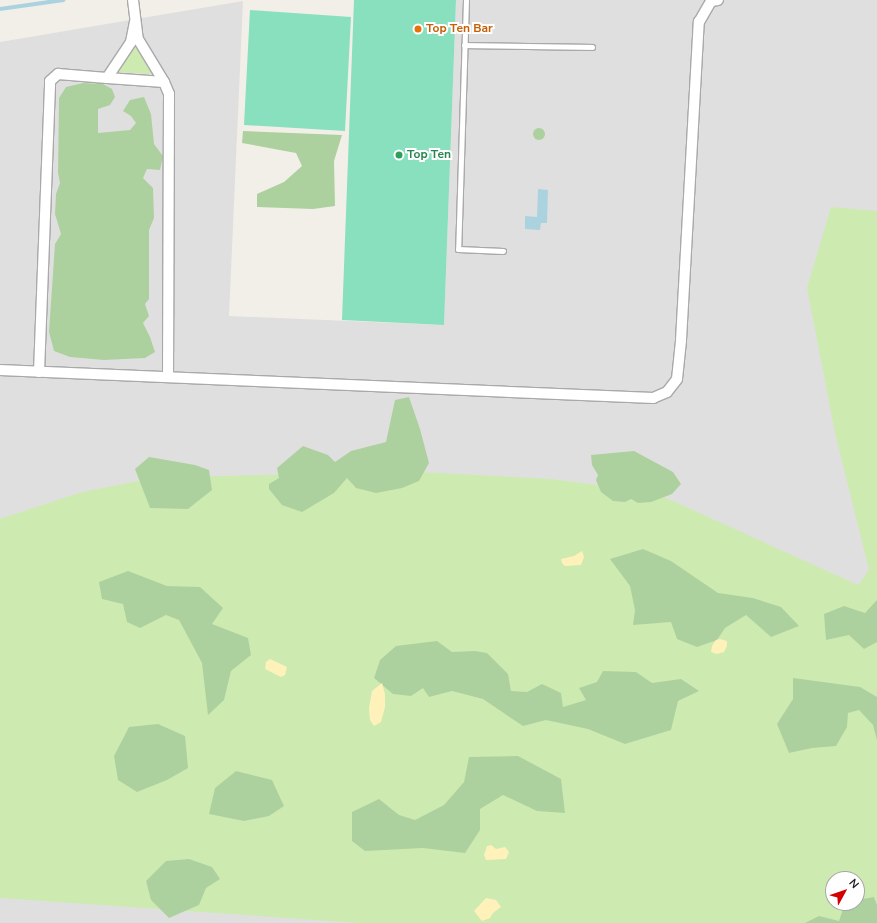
<!DOCTYPE html>
<html>
<head>
<meta charset="utf-8">
<style>
	body { margin:0 }
	#map { position:relative; width:877px; height:923px; overflow:hidden; background:#f2efe9; font-family:"Nunito Sans",sans-serif }
	div>[style] { position:absolute }
	.residential>* { inset:0; background:#e0dfdf }
	.grass>* { inset:0; background:#cdebb0 }
	.forest>* { inset:0; background:#add19e }
	.round { border-radius:50% }
	.sand>* { inset:0; background:#fff1ba }
	.pitch>* { inset:0; background:#88e0be }
	.water>* { inset:0; background:#aad3df }
	.stream>* { height:3.5px; margin:-1.75px; padding:0 1.75px; transform-origin:1.75px; border-radius:1.75px; background:#aad3df }
	.roads { filter:drop-shadow(1px 0 #a9a9a9) drop-shadow(-1px 0 #a9a9a9) drop-shadow(0 1px #a9a9a9) drop-shadow(0 -1px #a9a9a9) }
	.service>* { height:5px; margin:-2.5px; padding:0 2.5px; transform-origin:2.5px; border-radius:2.5px; background:#fff }
	.minor>* { height:10px; margin:-5px; padding:0 5px; transform-origin:5px; border-radius:5px; background:#fff }
	.dots>* { width:11px; height:11px; translate:-50% -50%; box-sizing:border-box; border:2px solid #fff; border-radius:50% }
	span { translate:-50% -50%; white-space:nowrap; text-align:center; line-height:1.15; -webkit-text-stroke:4px #fff; paint-order:stroke }
	.food-label { font-size:12px; color:#c56008; font-weight:700 }
	.left { translate:0 -50%; text-align:left }
	.leisure-label { font-size:12px; color:#27864d; font-weight:700 }
	.north { position:absolute; left:825px; top:871px; width:40px; height:40px; box-sizing:border-box; background:#fff; border:1px solid #a7a7a7; border-radius:50%; rotate:50deg; font-size:11px; font-weight:700; line-height:16px; text-align:center; color:#222 }
	.north::after { content:''; display:block; margin:auto; width:14px; height:18px; background:#d40000; clip-path:polygon(50% 0,100% 100%,50% 72%,0 100%) }
</style>
</head>
<body>
<div id="map">
	<div class="residential">
		<i style="clip-path:polygon(evenodd,456px 0,877px 0,877px 923px,0 923px,0 42px,243px 1px,229px 316px,444px 325px,456px 0,833px 879px,857px 879px,857px 903px,833px 903px,833px 879px)"></i>
	</div>
	<div class="grass">
		<i style="clip-path:polygon(136px 44px,154px 74px,118px 72px)"></i>
		<i style="clip-path:polygon(evenodd,831px 207px,877px 211px,877px 923px,360px 923px,0 898px,0 519px,82px 492px,154px 478px,402px 471px,551px 479px,653px 492px,858px 585px,869px 570px,835px 433px,807px 288px,831px 207px,833px 879px,857px 879px,857px 903px,833px 903px,833px 879px)"></i>
	</div>
	<div class="forest">
		<i style="clip-path:polygon(83px 83px,103px 84px,112px 89px,115px 97px,110px 105px,98px 109px,98px 133px,130px 130px,136px 123px,131px 116px,123px 111px,130px 100px,144px 97px,151px 114px,154px 144px,163px 156px,160px 170px,147px 169px,143px 178px,153px 188px,154px 218px,149px 230px,149px 299px,145px 304px,149px 316px,143px 323px,150px 337px,155px 352px,145px 358px,104px 360px,70px 357px,54px 351px,49px 332px,55px 244px,61px 234px,55px 214px,56px 194px,60px 183px,58px 173px,59px 98px,66px 87px)"></i>
		<i class="round" style="left:533px;top:128px;width:12px;height:12px"></i>
		<i style="clip-path:polygon(243px 131px,342px 135px,334px 161px,335px 206px,313px 209px,257px 207px,257px 194px,284px 182px,302px 166px,296px 153px,242px 143px)"></i>
		<i style="clip-path:polygon(409px 397px,420px 429px,429px 463px,419px 481px,402px 488px,376px 493px,356px 488px,347px 478px,334px 493px,302px 512px,282px 505px,269px 489px,269px 484px,279px 478px,277px 468px,303px 446px,328px 455px,335px 462px,351px 451px,386px 442px,395px 400px)"></i>
		<i style="clip-path:polygon(634px 451px,673px 472px,681px 484px,672px 494px,651px 502px,638px 503px,631px 499px,625px 502px,613px 501px,601px 492px,596px 480px,598px 475px,592px 465px,591px 455px)"></i>
		<i style="clip-path:polygon(149px 457px,195px 465px,209px 470px,212px 490px,188px 509px,150px 508px,135px 469px)"></i>
		<i style="clip-path:polygon(643px 549px,671px 561px,718px 593px,753px 598px,781px 607px,799px 626px,771px 637px,746px 615px,725px 628px,717px 640px,697px 647px,677px 639px,671px 622px,633px 625px,635px 610px,630px 586px,610px 559px)"></i>
		<i style="clip-path:polygon(128px 571px,167px 586px,200px 587px,223px 608px,212px 624px,248px 638px,251px 655px,231px 671px,224px 700px,208px 715px,202px 663px,179px 620px,166px 615px,140px 628px,127px 622px,123px 604px,102px 599px,99px 582px)"></i>
		<i style="clip-path:polygon(877px 600px,877px 642px,864px 649px,849px 635px,826px 640px,824px 614px,844px 606px,865px 613px)"></i>
		<i style="clip-path:polygon(437px 641px,452px 652px,475px 651px,487px 653px,508px 674px,511px 691px,527px 692px,542px 684px,561px 693px,563px 707px,586px 700px,579px 688px,597px 682px,603px 671px,636px 672px,652px 683px,681px 679px,699px 691px,678px 701px,671px 730px,625px 744px,588px 729px,546px 720px,523px 726px,483px 699px,452px 691px,429px 697px,423px 688px,411px 696px,393px 694px,374px 678px,380px 660px,396px 646px)"></i>
		<i style="clip-path:polygon(793px 678px,860px 687px,877px 697px,877px 740px,873px 725px,859px 710px,848px 713px,847px 727px,836px 746px,812px 748px,789px 753px,777px 724px,793px 699px)"></i>
		<i style="clip-path:polygon(158px 724px,185px 736px,188px 768px,167px 780px,137px 792px,118px 780px,114px 756px,129px 727px)"></i>
		<i style="clip-path:polygon(518px 756px,561px 779px,565px 813px,537px 811px,503px 795px,480px 809px,480px 830px,465px 853px,423px 848px,365px 851px,352px 841px,352px 812px,379px 799px,399px 815px,415px 820px,444px 805px,464px 782px,469px 757px)"></i>
		<i style="clip-path:polygon(236px 771px,272px 780px,284px 806px,269px 816px,244px 821px,209px 814px,215px 788px)"></i>
		<i style="clip-path:polygon(189px 859px,212px 867px,220px 879px,206px 888px,199px 905px,169px 918px,151px 900px,146px 881px,166px 861px)"></i>
		<i style="clip-path:polygon(874px 897px,877px 905px,877px 923px,805px 923px,819px 916px,839px 921px,845px 903px,857px 903px,857px 900px)"></i>
	</div>
	<div class="sand">
		<i style="clip-path:polygon(582px 551px,584px 557px,581px 565px,565px 566px,562px 563px,561px 559px,574px 556px)"></i>
		<i style="clip-path:polygon(720px 639px,727px 641px,727px 646px,724px 652px,717px 654px,711px 652px,712px 646px,716px 640px)"></i>
		<i style="clip-path:polygon(270px 659px,287px 667px,285px 675px,281px 677px,265px 669px,266px 662px)"></i>
		<i style="clip-path:polygon(382px 683px,385px 694px,385px 707px,381px 722px,374px 726px,370px 720px,369px 708px,372px 691px)"></i>
		<i style="clip-path:polygon(491px 845px,496px 849px,505px 847px,509px 852px,506px 859px,486px 860px,484px 855px,487px 846px)"></i>
		<i style="clip-path:polygon(486px 898px,496px 900px,501px 907px,493px 913px,490px 918px,482px 921px,474px 911px)"></i>
	</div>
	<div class="pitch">
		<i style="clip-path:polygon(354px 0,456px 0,444px 325px,342px 320px)"></i>
		<i style="clip-path:polygon(250px 10px,351px 17px,345px 131px,244px 125px)"></i>
	</div>
	<div class="water">
		<i style="clip-path:polygon(538px 189px,548px 190px,547px 223px,541px 223px,540px 230px,525px 229px,525px 216px,537px 217px)"></i>
	</div>
	<div class="stream">
		<i style="left:0;top:9px;width:64px;rotate:-8.1deg"></i>
	</div>
	<div class="roads">
		<div class="service">
			<i style="left:466px;top:0;width:249px;rotate:91.8deg"></i>
			<i style="left:458px;top:249px;width:45px;rotate:2.5deg"></i>
			<i style="left:464px;top:45px;width:128px;rotate:0.9deg"></i>
		</div>
		<div class="minor">
			<i style="left:133px;top:0;width:39px;rotate:83deg"></i>
			<i style="left:138px;top:39px;width:50px;rotate:58.8deg"></i>
			<i style="left:164px;top:82px;width:13px;rotate:67deg"></i>
			<i style="left:169px;top:94px;width:283px;rotate:90.2deg"></i>
			<i style="left:107px;top:78px;width:57px;rotate:4deg"></i>
			<i style="left:0;top:370px;width:654px;rotate:2.46deg"></i>
			<i style="left:653px;top:398px;width:15px;rotate:-23deg"></i>
			<i style="left:667px;top:392px;width:16px;rotate:-52deg"></i>
			<i style="left:677px;top:379px;width:39px;rotate:-84deg"></i>
			<i style="left:681px;top:340px;width:319px;rotate:-86.8deg"></i>
			<i style="left:699px;top:22px;width:24px;rotate:-60deg"></i>
			<i style="left:711px;top:1px;width:7px;rotate:-8deg"></i>
			<i style="left:39px;top:372px;width:291px;rotate:-87.8deg"></i>
			<i style="left:50px;top:81px;width:11px;rotate:-41deg"></i>
			<i style="left:58px;top:74px;width:49px;rotate:4.7deg"></i>
			<i style="left:107px;top:78px;width:43px;rotate:-56.3deg"></i>
			<i style="left:131px;top:42px;width:20px;rotate:-79deg"></i>
		</div>
	</div>
	<div class="dots">
		<i style="left:418px;top:29px;background:#e8710a"></i>
		<i style="left:399px;top:155px;background:#2e9e5b"></i>
	</div>
	<div class="food-label">
		<span class="left" style="left:426px;top:29px">Top Ten Bar</span>
	</div>
	<div class="leisure-label">
		<span class="left" style="left:407px;top:155px">Top Ten</span>
	</div>
	<div class="north">N</div>
</div>
</body>
</html>
